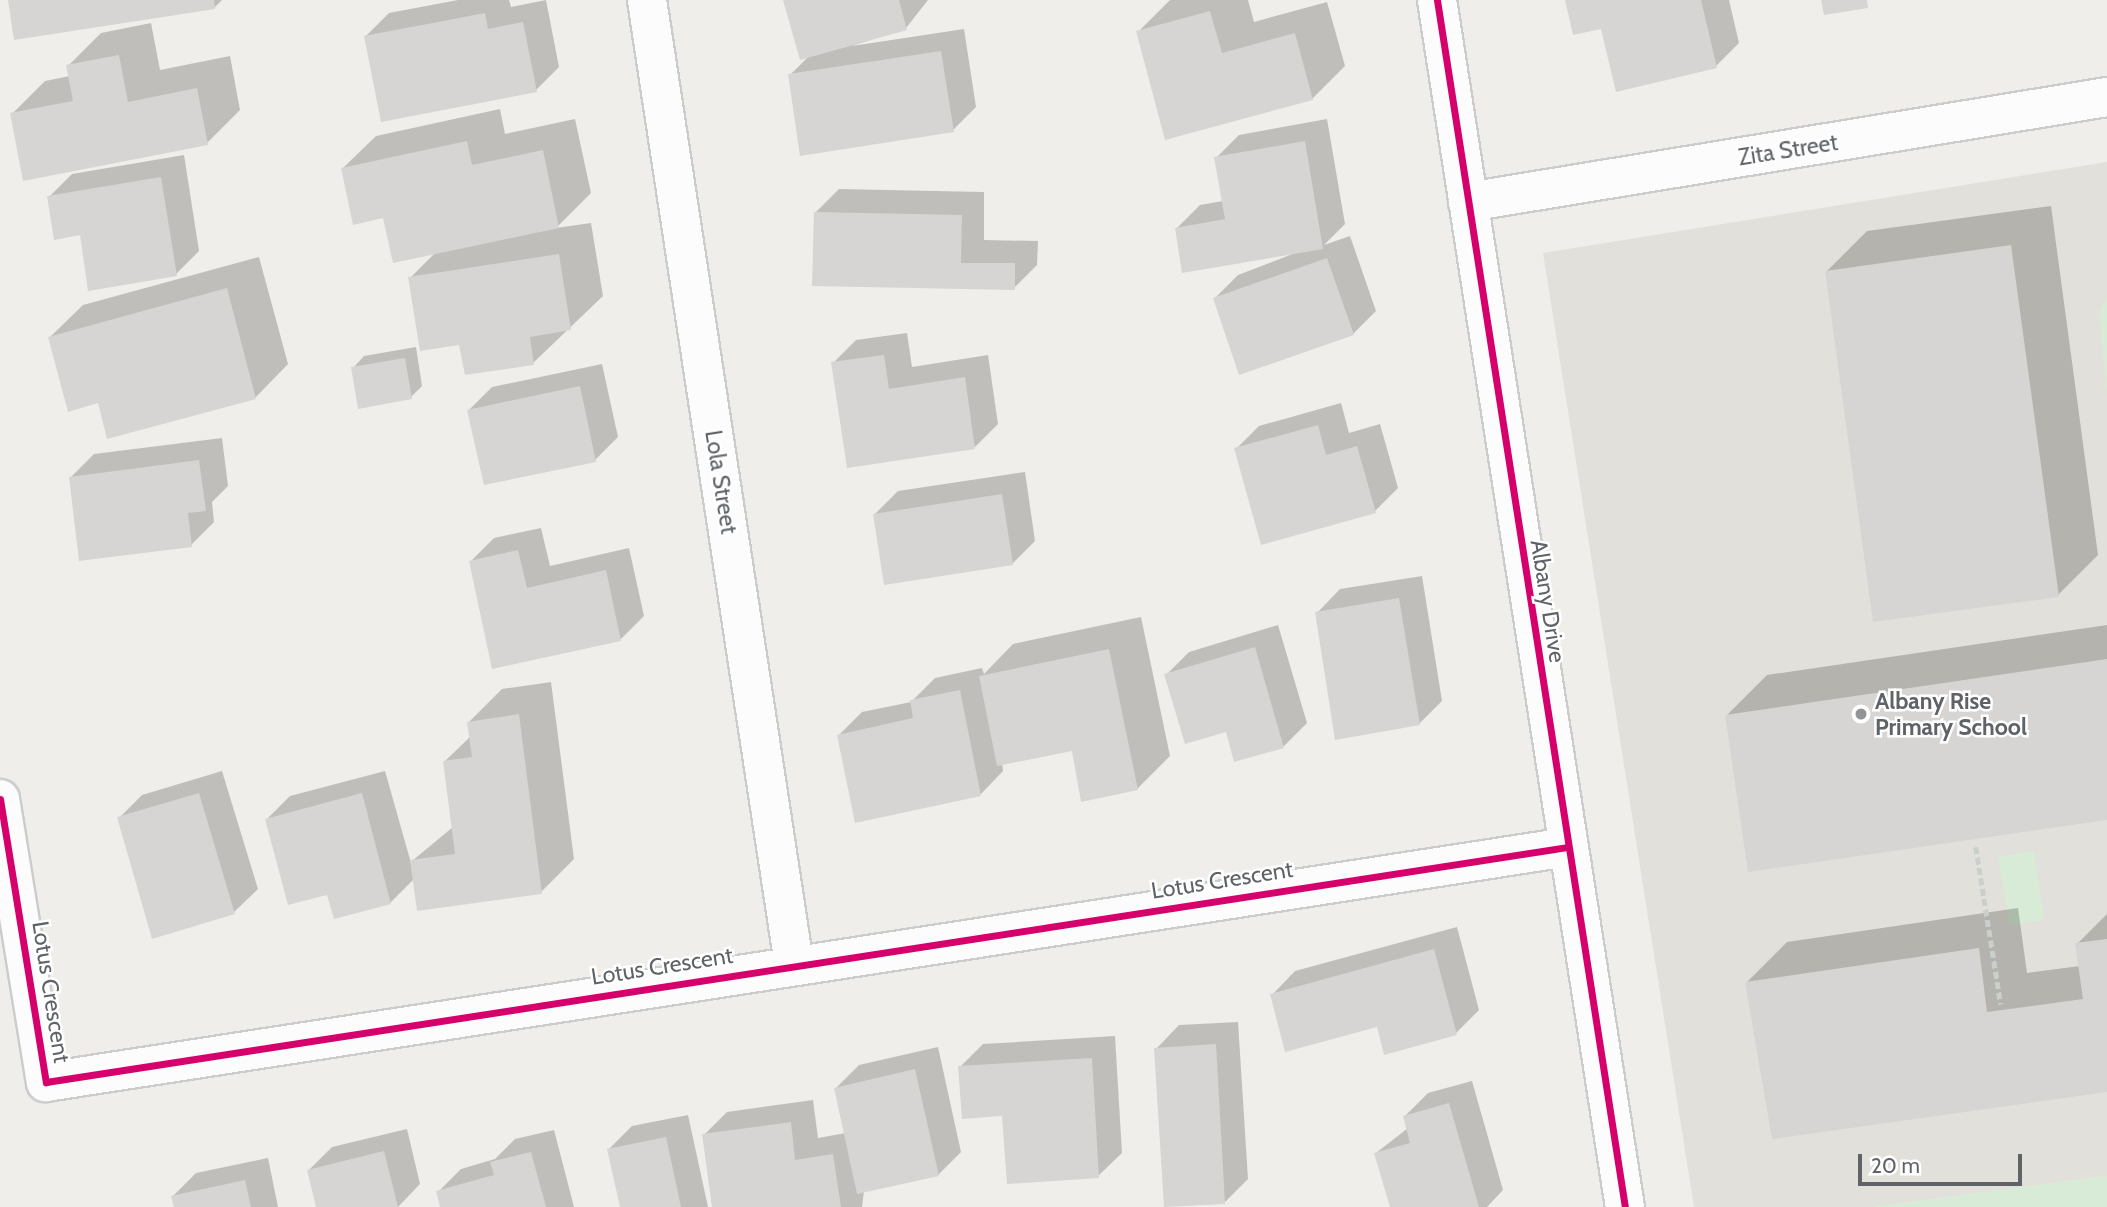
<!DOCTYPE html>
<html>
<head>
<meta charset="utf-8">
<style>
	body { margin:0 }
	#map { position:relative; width:2107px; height:1207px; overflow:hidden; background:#efeeea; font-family:Cabin,sans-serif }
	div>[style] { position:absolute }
	.education>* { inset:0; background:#e2e0da }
	.green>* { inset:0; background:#d8ebd6 }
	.shadow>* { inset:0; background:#0003 }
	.building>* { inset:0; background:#d6d5d3 }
	.path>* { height:4.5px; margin-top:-2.25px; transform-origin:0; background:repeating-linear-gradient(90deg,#cacfcc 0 7px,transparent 0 10.5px) }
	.roads { filter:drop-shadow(2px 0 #cbcccc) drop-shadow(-2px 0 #cbcccc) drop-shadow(0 2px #cbcccc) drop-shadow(0 -2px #cbcccc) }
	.minor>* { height:38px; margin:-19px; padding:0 19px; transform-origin:19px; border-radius:19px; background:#fdfcfc }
	.cycleway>* { height:7px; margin:-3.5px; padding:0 3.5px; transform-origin:3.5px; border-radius:3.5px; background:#d6006c }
	.dots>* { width:19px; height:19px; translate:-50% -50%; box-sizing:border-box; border:4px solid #fff; border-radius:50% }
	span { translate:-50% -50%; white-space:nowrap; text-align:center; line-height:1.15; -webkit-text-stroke:5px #fff; paint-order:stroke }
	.street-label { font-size:23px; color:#5f6368 }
	.poi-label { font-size:23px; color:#5f6368; font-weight:700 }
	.left { translate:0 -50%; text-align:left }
	.scale { position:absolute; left:1858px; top:1154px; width:164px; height:32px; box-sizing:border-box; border:4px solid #5f6368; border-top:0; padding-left:9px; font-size:21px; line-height:24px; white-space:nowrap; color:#5f6368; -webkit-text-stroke:5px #fff; paint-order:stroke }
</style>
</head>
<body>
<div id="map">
	<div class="education">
		<i style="clip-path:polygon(2107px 162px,2107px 1176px,1874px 1207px,1694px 1207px,1543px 253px)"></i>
	</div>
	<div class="green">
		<i style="clip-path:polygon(2107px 296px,2107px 391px,2099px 314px)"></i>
		<i style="clip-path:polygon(2034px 851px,2044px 920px,2009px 925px,1998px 857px)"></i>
		<i style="clip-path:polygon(2107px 1176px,2107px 1207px,1874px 1207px)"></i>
	</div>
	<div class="shadow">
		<i style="clip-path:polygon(10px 0,222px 0,214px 8px)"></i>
		<i style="clip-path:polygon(458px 0,509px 0,511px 7px,546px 0,559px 67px,536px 90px,366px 36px,389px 13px)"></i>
		<i style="clip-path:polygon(785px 0,928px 0,906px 28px,852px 46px,964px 29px,976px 107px,953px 130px,790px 75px,810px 55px)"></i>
		<i style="clip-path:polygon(1170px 0,1248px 0,1254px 22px,1327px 2px,1345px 66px,1312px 99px,1138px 32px)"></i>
		<i style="clip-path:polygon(1566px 0,1729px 0,1739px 43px,1716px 66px,1602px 27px)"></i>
		<i style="clip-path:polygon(151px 23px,160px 70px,230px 56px,240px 110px,207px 143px,12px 114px,45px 81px,70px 76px,68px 66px,101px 33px)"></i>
		<i style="clip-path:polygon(500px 109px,505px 134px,575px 119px,591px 193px,556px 228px,591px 223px,603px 296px,533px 363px,461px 343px,410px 278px,436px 252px,385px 216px,343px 168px,376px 136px)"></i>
		<i style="clip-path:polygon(1327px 119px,1345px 224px,1324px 245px,1350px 236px,1376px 311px,1353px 334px,1215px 298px,1238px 275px,1303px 250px,1177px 228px,1200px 205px,1223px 201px,1216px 158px,1239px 135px)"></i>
		<i style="clip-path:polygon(184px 155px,199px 251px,176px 274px,81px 233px,49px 197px,72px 174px)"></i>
		<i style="clip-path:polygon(839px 189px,984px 192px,984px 240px,1038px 241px,1037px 265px,1014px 288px,816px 212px)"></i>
		<i style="clip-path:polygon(2051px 206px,2098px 555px,2058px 595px,1827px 271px,1867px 231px)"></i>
		<i style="clip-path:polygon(259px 257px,288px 364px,256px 397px,108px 437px,99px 401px,50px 337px,83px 305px)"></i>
		<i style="clip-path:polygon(907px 333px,912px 367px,988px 355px,998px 424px,975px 447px,833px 363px,856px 340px)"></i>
		<i style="clip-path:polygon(416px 347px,422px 386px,411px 397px,353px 368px,364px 356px)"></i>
		<i style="clip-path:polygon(602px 364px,618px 437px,595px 460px,469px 410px,492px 387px)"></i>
		<i style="clip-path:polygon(1341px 403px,1349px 433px,1380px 424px,1398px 488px,1375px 511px,1236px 449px,1259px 426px)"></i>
		<i style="clip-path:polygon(222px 438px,228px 486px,212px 502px,214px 522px,191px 545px,71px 477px,94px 454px)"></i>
		<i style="clip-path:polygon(1025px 472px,1035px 541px,1012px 564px,875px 514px,898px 491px)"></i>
		<i style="clip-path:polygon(541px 528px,550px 566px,629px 548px,644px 616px,621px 639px,471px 561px,494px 538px)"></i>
		<i style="clip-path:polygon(1422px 576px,1442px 701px,1419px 724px,1317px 613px,1340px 589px)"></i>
		<i style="clip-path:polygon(1141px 617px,1170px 756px,1137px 789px,1073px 749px,1002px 763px,1003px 771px,980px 795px,839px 735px,862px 712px,911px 702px,935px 678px,982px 668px,984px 674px,1013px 644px)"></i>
		<i style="clip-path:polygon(1278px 625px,1307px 723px,1284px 746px,1236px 760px,1227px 730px,1166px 675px,1189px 652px)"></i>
		<i style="clip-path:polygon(2107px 625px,2107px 818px,1727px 715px,1767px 675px)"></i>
		<i style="clip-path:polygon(551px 682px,574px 859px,541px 892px,414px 879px,390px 903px,329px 893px,267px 819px,290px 796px,385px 771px,413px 870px,412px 861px,453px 827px,444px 762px,471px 736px,469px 722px,502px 689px)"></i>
		<i style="clip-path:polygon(222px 771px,258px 889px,234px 912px,119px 818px,142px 795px)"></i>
		<i style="clip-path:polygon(2018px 908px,2027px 973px,2080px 966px,2077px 944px,2107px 914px,2107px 1091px,1747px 982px,1787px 942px)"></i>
		<i style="clip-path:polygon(1457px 927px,1479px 1010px,1456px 1033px,1378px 1025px,1272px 995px,1295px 971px)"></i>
		<i style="clip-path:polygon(1238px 1022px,1248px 1179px,1225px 1202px,1156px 1049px,1179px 1025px)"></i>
		<i style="clip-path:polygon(1115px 1036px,1122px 1153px,1098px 1176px,1004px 1114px,960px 1067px,983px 1044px)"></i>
		<i style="clip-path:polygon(938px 1047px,961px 1152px,938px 1175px,864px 1191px,862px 1207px,714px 1207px,704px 1135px,727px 1112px,813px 1100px,818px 1138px,846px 1133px,836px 1088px,859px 1065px)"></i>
		<i style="clip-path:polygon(1472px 1081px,1503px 1190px,1487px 1207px,1392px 1207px,1376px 1153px,1408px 1128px,1405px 1116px,1428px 1093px)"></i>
		<i style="clip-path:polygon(688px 1115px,708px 1207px,622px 1207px,609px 1149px,632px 1126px)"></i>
		<i style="clip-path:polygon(407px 1129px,420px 1184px,398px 1207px,318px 1207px,309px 1170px,332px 1147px)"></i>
		<i style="clip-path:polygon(554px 1130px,574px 1207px,442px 1207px,438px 1192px,461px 1169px,495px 1159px,515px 1139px)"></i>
		<i style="clip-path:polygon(268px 1158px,278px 1207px,175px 1207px,173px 1196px,196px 1173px)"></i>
	</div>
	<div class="building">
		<i style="clip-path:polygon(8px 0,214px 0,215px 9px,14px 40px)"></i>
		<i style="clip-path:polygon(783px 0,899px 0,907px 30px,800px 60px)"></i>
		<i style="clip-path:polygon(1565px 0,1701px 0,1717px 68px,1616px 92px,1601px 29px,1573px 35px)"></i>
		<i style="clip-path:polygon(1821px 0,1867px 0,1868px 8px,1824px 15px)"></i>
		<i style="clip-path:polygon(1210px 11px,1222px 53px,1295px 33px,1313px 100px,1165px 140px,1136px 31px)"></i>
		<i style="clip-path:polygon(485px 13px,488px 29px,523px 22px,537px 92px,381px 122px,364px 36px)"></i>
		<i style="clip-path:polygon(941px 51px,954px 132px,800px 156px,788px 74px)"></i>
		<i style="clip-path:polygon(119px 55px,128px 102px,197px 88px,208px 145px,23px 181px,10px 113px,73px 101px,66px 65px)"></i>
		<i style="clip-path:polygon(467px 141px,472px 165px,543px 150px,559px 228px,393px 263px,383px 218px,353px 225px,341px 168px)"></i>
		<i style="clip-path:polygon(1305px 141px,1323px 249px,1182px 273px,1175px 228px,1225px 219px,1214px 157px)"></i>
		<i style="clip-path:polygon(161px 177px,177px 276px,88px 291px,80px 235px,54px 240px,47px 196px)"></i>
		<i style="clip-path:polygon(814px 212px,962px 215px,961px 263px,1015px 263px,1015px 290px,812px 286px)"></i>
		<i style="clip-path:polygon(2011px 245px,2059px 597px,1873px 622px,1825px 271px)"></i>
		<i style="clip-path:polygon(559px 254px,571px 330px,530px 337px,534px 365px,465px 375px,459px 345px,420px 351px,408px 277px)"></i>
		<i style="clip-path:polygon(1327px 258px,1354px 335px,1239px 375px,1213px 298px)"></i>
		<i style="clip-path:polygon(227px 288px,256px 399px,107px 439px,98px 403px,68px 412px,48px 337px)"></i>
		<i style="clip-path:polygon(884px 355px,889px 389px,965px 377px,975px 449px,847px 468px,831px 362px)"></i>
		<i style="clip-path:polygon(405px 358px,412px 399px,358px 409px,351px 367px)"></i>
		<i style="clip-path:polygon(580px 386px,596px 462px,484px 485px,467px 410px)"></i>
		<i style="clip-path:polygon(1318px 425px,1326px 455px,1357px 446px,1376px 513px,1261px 545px,1234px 448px)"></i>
		<i style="clip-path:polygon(199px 460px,206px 511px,188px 513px,192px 547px,79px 561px,69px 477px)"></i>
		<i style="clip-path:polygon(1002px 494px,1013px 565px,884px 585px,873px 514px)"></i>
		<i style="clip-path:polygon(518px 550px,527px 588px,606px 570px,621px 641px,492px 669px,469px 561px)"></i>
		<i style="clip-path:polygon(1399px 598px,1420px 725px,1335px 740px,1315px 612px)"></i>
		<i style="clip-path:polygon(1255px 647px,1284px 748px,1234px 762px,1226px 732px,1185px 744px,1164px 674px)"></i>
		<i style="clip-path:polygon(1109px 649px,1138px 790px,1081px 802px,1072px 751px,997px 766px,979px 676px)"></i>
		<i style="clip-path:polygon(2107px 659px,2107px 820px,1748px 872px,1725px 715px)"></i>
		<i style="clip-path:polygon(960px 690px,981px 796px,855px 823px,837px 735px,913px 718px,910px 700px)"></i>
		<i style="clip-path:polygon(519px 714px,542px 894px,417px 911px,410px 860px,455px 854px,443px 761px,472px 757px,467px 722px)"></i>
		<i style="clip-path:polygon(199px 793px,235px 914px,152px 939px,117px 817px)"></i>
		<i style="clip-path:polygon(362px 793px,391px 904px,334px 919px,327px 895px,288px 905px,265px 819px)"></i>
		<i style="clip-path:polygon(2107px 939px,2107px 1092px,1772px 1139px,1745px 982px,1979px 948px,1987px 1012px,2083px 999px,2075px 943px)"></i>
		<i style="clip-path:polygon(1434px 949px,1457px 1035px,1384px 1055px,1377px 1027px,1285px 1052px,1270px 994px)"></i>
		<i style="clip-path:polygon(1216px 1044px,1225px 1204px,1164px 1207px,1154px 1048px)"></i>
		<i style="clip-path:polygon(1092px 1058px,1099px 1178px,1007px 1184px,1002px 1116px,962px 1119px,958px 1066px)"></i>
		<i style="clip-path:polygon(915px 1069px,939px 1176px,857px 1194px,834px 1088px)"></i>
		<i style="clip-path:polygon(1449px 1103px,1479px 1207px,1390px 1207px,1374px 1153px,1410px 1143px,1403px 1116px)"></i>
		<i style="clip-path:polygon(791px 1122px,795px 1160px,833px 1154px,841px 1207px,712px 1207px,702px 1134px)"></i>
		<i style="clip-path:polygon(666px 1137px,681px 1207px,620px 1207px,607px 1149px)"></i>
		<i style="clip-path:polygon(384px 1151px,398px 1207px,316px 1207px,307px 1170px)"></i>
		<i style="clip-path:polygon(531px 1152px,546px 1207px,440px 1207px,436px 1191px,494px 1175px,490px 1162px)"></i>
		<i style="clip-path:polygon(245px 1180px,251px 1207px,174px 1207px,171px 1196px)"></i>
	</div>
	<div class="path">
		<i style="left:1976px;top:847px;width:159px;rotate:81deg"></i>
	</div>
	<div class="roads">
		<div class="minor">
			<i style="left:647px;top:0;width:975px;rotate:81.33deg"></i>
			<i style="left:1437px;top:0;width:1222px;rotate:81.15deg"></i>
			<i style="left:1468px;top:202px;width:648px;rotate:-9.33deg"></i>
			<i style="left:0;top:799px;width:287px;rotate:80.8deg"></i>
			<i style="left:46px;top:1082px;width:1539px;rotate:-8.78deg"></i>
		</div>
	</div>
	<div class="cycleway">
		<i style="left:1437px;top:0;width:1222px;rotate:81.15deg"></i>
		<i style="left:0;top:799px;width:287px;rotate:80.8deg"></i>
		<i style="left:46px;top:1082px;width:1539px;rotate:-8.78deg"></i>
	</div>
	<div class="dots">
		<i style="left:1861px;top:714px;background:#919496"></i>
	</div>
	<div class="street-label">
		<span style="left:1788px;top:150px;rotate:-9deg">Zita Street</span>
		<span style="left:721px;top:482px;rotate:81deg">Lola Street</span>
		<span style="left:1548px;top:601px;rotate:81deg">Albany Drive</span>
		<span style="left:1222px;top:880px;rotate:-9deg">Lotus Crescent</span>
		<span style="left:662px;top:966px;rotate:-9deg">Lotus Crescent</span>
		<span style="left:51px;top:992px;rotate:81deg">Lotus Crescent</span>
	</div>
	<div class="poi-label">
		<span class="left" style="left:1875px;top:714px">Albany Rise<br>Primary School</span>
	</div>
	<div class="scale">20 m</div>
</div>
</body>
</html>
